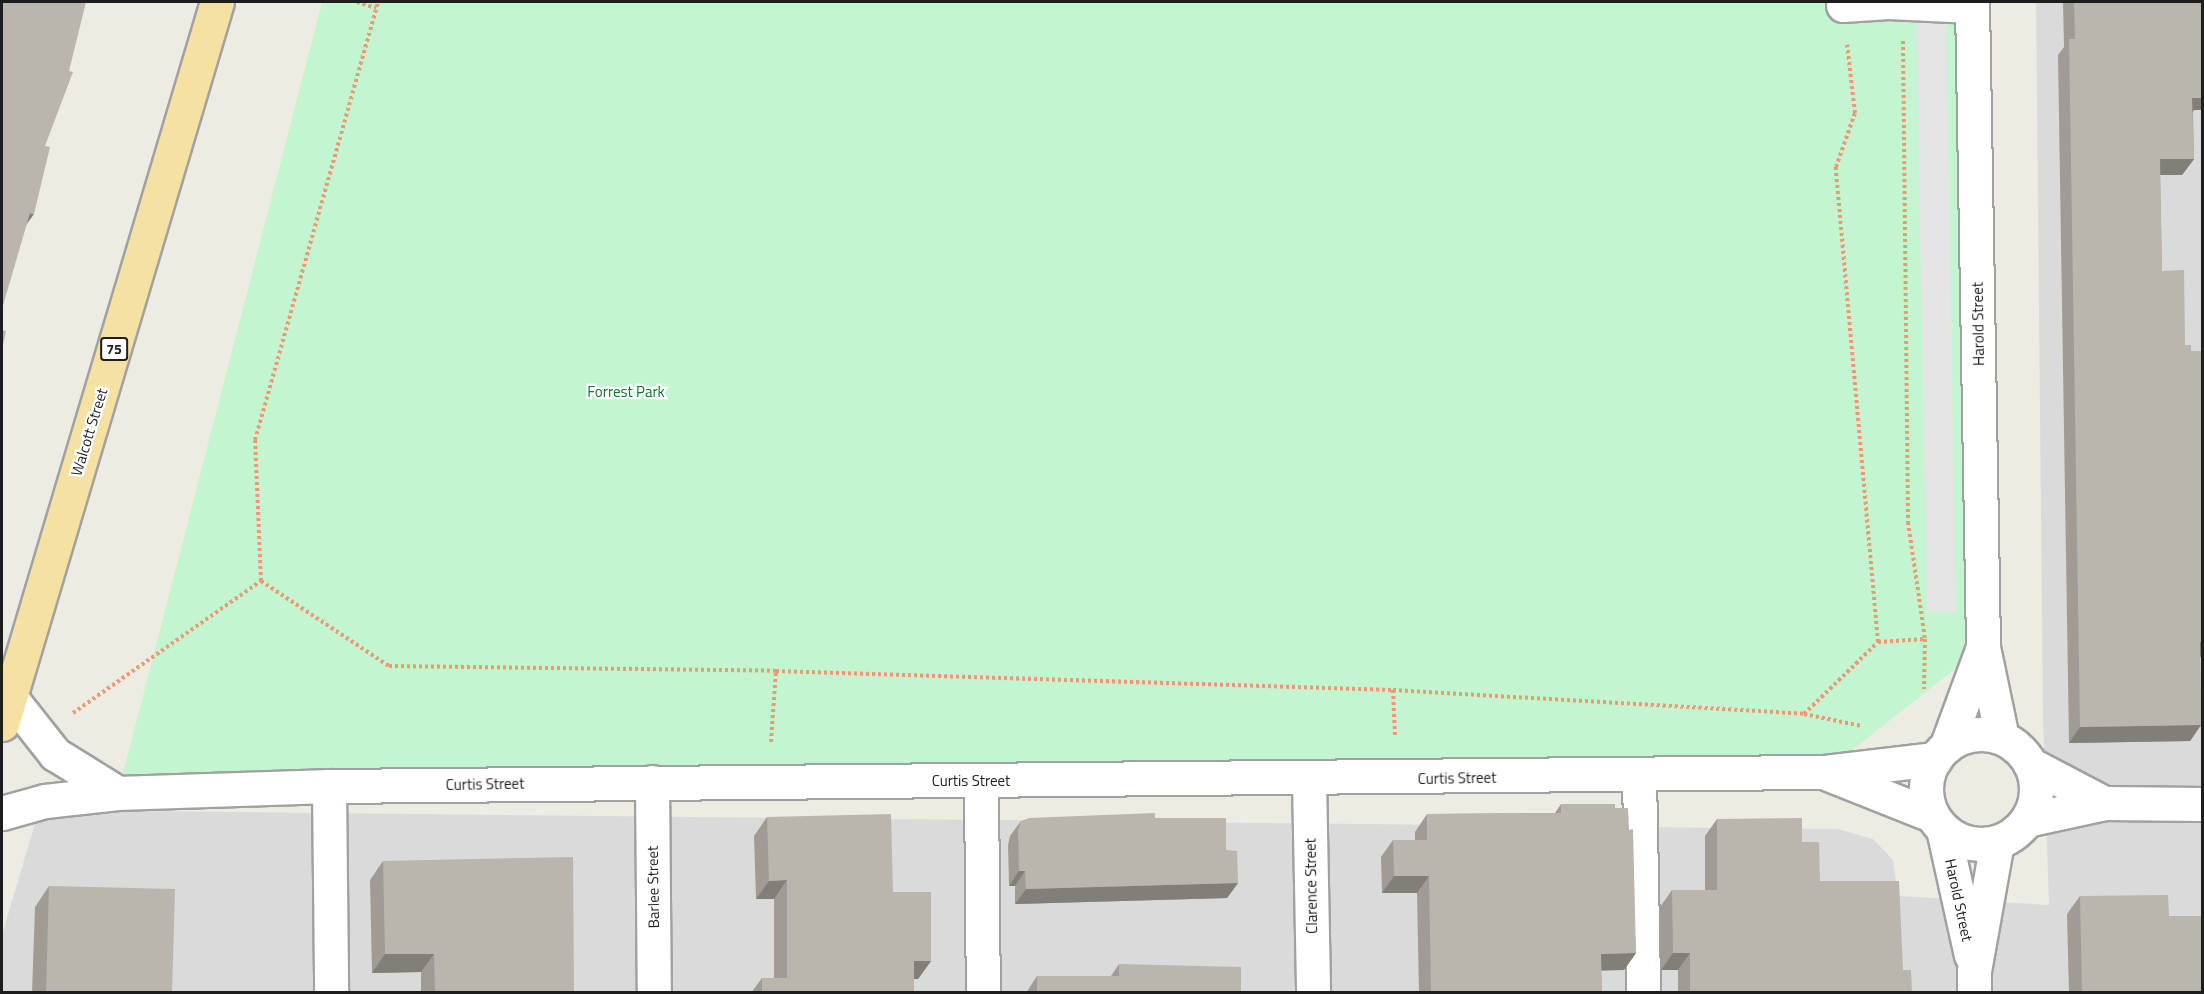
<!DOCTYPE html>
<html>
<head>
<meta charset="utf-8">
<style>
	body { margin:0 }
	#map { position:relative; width:2204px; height:994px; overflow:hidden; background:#edece3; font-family:"Titillium Web",sans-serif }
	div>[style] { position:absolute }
	.residential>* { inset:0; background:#dbdada }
	.park>* { inset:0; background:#c2f5d0 }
	.parking>* { inset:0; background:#e5e5e5 }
	.path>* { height:4px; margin-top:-2px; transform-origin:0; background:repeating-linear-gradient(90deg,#ef9872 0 3px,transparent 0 6px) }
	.roads { filter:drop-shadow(2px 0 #a1a1a1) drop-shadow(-2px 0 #a1a1a1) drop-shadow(0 2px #a1a1a1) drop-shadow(0 -2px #a1a1a1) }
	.minor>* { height:33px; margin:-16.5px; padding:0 16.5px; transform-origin:16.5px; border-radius:16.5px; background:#fff }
	.minor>.ring { margin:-16.5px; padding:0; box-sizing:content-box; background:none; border:33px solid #fff; border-radius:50% }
	.major>* { height:33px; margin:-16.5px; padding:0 16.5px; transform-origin:16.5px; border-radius:16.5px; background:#f5e1a1 }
	.wall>* { inset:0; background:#a09c95 }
	.shaded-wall>* { inset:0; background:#827f79 }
	.building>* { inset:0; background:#bab5ad }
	span { translate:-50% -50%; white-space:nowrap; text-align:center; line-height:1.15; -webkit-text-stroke:4.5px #fff; paint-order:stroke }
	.shield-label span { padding:2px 4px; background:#fff; border:2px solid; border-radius:4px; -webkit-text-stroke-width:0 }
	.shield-label { font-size:14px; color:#1d1d1d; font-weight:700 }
	.street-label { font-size:15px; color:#1d1d1d }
	.park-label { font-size:15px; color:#13722e }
	.frame { position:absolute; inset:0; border:3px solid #1d1d1d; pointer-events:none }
</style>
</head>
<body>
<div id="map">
	<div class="residential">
		<i style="clip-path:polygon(2036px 2px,2202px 2px,2202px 992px,2px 992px,2px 935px,39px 810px,1838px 829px,1873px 839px,1893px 860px,1898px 896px,2049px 905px,2043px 720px)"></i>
	</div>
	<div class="park">
		<i style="clip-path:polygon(322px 2px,1972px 2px,1983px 647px,1824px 772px,118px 793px)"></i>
	</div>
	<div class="parking">
		<i style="clip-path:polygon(1916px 2px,1946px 2px,1956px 612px,1927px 612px)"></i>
	</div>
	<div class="path">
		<i style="left:357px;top:2px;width:20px;rotate:18deg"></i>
		<i style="left:1903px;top:41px;width:481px;rotate:89.4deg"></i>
		<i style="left:1908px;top:522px;width:118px;rotate:81.7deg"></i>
		<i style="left:1925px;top:639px;width:50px;rotate:91.1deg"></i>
		<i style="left:261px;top:581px;width:154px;rotate:33.6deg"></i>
		<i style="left:389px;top:666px;width:387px;rotate:0.7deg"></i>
		<i style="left:776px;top:671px;width:617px;rotate:1.76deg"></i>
		<i style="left:1393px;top:690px;width:412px;rotate:3.3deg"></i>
		<i style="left:1804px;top:714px;width:59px;rotate:11.7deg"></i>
		<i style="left:261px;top:581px;width:141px;rotate:-92.4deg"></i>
		<i style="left:255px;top:440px;width:455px;rotate:-74.3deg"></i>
		<i style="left:1878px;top:642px;width:47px;rotate:-3.7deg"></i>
		<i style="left:1393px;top:690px;width:46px;rotate:87.5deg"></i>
		<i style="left:73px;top:713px;width:230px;rotate:-35.1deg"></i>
		<i style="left:1804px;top:714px;width:103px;rotate:-44.2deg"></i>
		<i style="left:1878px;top:642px;width:477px;rotate:-95.1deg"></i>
		<i style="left:1836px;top:167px;width:57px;rotate:-70.6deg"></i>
		<i style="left:1855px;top:113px;width:69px;rotate:-96.6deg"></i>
		<i style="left:771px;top:742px;width:71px;rotate:-86deg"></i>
	</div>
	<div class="roads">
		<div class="minor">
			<i style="left:1972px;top:2px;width:645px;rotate:89.02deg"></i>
			<i style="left:1983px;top:647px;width:93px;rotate:78.2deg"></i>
			<i style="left:1843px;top:5px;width:45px;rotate:-3.8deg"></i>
			<i style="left:1888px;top:2px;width:84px;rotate:2.7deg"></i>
			<i style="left:10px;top:697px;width:73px;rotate:51.7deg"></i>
			<i style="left:55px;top:754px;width:74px;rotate:31.8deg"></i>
			<i class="ring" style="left:1926px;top:734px;width:77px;height:77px"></i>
			<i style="left:1947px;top:745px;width:104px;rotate:-69.8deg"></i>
			<i style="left:2030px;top:764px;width:84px;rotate:27.8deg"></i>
			<i style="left:1828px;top:774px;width:111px;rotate:21.7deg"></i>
			<i style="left:1639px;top:775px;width:217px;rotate:88.9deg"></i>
			<i style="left:1309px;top:779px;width:213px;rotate:88.9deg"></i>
			<i style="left:981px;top:781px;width:211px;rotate:89.5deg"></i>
			<i style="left:652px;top:782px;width:210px;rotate:89.5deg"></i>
			<i style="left:329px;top:786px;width:206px;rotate:89.4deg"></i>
			<i style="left:2px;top:813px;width:45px;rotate:-15.6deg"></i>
			<i style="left:45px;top:801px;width:73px;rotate:-6.3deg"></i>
			<i style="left:118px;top:793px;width:211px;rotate:-1.9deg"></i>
			<i style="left:329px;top:786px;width:1495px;rotate:-0.54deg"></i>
			<i style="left:1824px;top:772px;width:112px;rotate:-6.7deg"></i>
			<i style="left:2027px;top:820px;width:79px;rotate:-12.4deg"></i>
			<i style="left:2104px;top:803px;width:98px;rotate:0.6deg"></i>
			<i style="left:1943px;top:829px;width:129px;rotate:77.5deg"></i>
			<i style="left:1974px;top:992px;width:21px;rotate:-90deg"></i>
			<i style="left:1974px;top:971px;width:131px;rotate:-79.9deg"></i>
		</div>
		<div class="major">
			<i style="left:2px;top:724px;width:753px;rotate:-73.42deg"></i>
		</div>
	</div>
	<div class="wall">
		<i style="clip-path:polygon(2063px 2px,2202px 2px,2202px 110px,2194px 110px,2193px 112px,2194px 159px,2182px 175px,2160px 175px,2162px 271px,2185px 345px,2191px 351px,2202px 351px,2202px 657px,2200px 657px,2201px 725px,2190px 741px,2069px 743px,2058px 55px,2064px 47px)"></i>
		<i style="clip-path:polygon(1561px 804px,1615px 808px,1629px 830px,1636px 953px,1624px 970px,1601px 970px,1602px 993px,1419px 993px,1417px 893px,1382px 893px,1381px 857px,1393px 840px,1415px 840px,1415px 832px,1427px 814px,1555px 813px)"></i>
		<i style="clip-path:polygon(767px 817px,893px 892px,931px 961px,918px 979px,914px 979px,914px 993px,751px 993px,762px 978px,774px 978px,774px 899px,756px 899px,754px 836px)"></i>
		<i style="clip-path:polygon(1155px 818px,1226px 850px,1238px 883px,1227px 898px,1015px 904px,1015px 886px,1009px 886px,1008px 845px,1010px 836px,1021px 821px)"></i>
		<i style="clip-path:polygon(1717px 819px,1802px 842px,1820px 881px,1903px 970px,1912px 993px,1678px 993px,1678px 970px,1661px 970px,1660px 907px,1672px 890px,1705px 890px,1705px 836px)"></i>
		<i style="clip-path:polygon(383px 861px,574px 993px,421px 993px,421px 972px,372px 973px,370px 880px)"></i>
		<i style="clip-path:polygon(49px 886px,172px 993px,32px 993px,35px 907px)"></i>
		<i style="clip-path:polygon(2080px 896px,2169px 916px,2202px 993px,2069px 993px,2067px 914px)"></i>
		<i style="clip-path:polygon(1119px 964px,1241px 993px,1026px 993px,1037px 976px,1111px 976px)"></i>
	</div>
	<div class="shaded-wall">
		<i style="clip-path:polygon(2202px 95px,2202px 110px,2194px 110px,2191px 114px,2192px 98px)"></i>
		<i style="clip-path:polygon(2160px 159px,2194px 159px,2182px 175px,2148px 175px)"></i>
		<i style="clip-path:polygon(30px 213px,34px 214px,19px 235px)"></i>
		<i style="clip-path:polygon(2200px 642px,2202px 642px,2202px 657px,2189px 658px)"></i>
		<i style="clip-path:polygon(2201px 725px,2190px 741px,2069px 743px,2080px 727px)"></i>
		<i style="clip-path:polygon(1019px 871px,1025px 871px,1015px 886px,1009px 886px)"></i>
		<i style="clip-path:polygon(1394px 876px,1429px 876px,1417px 893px,1382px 893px)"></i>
		<i style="clip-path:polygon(787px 880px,774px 899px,756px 899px,769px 881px)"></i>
		<i style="clip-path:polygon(1238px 883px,1227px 898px,1015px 904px,1026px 889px)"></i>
		<i style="clip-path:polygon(1636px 953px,1624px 970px,1589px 971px,1601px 954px)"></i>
		<i style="clip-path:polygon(1673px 953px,1690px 953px,1678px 970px,1661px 970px)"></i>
		<i style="clip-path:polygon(385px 954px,434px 954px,421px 972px,372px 973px)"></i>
		<i style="clip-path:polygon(914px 961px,931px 961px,918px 979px,901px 979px)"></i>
	</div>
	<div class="building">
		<i style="clip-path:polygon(2px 2px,86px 2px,69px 71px,73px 72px,45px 146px,50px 147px,34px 214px,30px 213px,2px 309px)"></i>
		<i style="clip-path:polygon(2074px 2px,2202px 2px,2202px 98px,2192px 98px,2194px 159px,2160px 159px,2162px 271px,2184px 270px,2185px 345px,2191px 345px,2191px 351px,2202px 351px,2202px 642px,2200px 642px,2201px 725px,2080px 727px,2069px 39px,2075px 39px)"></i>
		<i style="clip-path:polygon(2px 330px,6px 331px,2px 350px)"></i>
		<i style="clip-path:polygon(1561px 804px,1615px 804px,1615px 808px,1628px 808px,1629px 830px,1633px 829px,1636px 953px,1601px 954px,1602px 993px,1431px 993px,1429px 876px,1394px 876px,1393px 840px,1427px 840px,1427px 814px,1561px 813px)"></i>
		<i style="clip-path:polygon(1155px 813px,1155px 818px,1226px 818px,1226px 850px,1237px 851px,1238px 883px,1026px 889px,1025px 871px,1019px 871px,1018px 830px,1021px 821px,1029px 818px)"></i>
		<i style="clip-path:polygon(891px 814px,893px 892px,931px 892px,931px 961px,914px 961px,914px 993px,762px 993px,762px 978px,787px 978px,787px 880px,769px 881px,767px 817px)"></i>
		<i style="clip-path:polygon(1802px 818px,1802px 842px,1819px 842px,1820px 881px,1899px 881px,1903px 970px,1911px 970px,1912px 993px,1690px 993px,1690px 953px,1673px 953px,1672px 890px,1717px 890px,1717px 819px)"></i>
		<i style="clip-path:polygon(573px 857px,574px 993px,435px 993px,434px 954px,385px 954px,383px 861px)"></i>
		<i style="clip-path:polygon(49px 886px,175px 889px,172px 993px,46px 993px)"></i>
		<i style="clip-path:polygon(2168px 895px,2169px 916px,2202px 916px,2202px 993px,2082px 993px,2080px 896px)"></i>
		<i style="clip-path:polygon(1119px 964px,1241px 967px,1241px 993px,1037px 993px,1037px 976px,1119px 976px)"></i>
	</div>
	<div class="shield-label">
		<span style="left:114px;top:349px">75</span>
	</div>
	<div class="street-label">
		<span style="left:1978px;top:324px;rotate:-91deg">Harold Street</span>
		<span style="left:89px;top:432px;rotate:-73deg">Walcott Street</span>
		<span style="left:1457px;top:778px;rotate:-1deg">Curtis Street</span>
		<span style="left:971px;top:781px">Curtis Street</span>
		<span style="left:485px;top:784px;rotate:-1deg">Curtis Street</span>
		<span style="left:1311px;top:886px;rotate:-91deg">Clarence Street</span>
		<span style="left:653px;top:887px;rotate:-91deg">Barlee Street</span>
		<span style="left:1959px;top:900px;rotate:78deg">Harold Street</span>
	</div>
	<div class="park-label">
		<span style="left:626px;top:392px">Forrest Park</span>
	</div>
	<div class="frame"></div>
</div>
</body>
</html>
